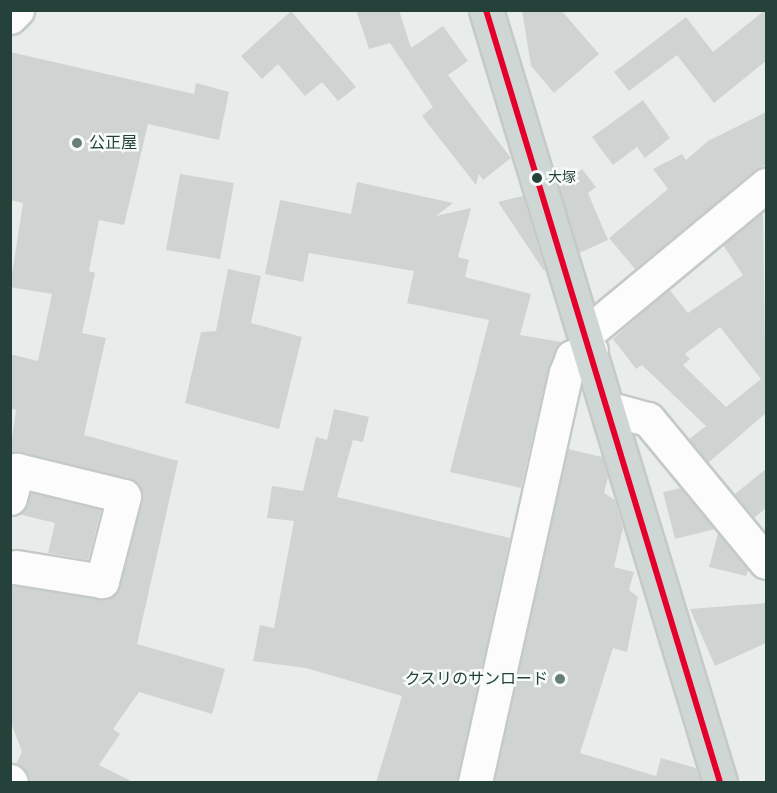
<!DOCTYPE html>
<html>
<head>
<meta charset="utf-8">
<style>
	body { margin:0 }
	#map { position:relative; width:777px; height:793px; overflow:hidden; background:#e8edeb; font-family:"Fira Sans","Noto Sans JP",sans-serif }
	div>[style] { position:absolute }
	.building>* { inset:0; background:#cfd4d2 }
	.roads { filter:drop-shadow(2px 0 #c5cac8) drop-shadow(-2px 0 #c5cac8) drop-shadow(0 2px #c5cac8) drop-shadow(0 -2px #c5cac8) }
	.minor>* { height:33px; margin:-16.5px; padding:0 16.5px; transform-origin:16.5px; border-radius:16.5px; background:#fcfcfc }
	.major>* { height:33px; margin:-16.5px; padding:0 16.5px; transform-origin:16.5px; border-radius:16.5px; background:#cfd7d5 }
	.bus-1>* { height:6px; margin:-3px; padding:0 3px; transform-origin:3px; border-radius:3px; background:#e4002b }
	.dots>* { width:16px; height:16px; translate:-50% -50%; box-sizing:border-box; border:3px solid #f7fbf9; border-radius:50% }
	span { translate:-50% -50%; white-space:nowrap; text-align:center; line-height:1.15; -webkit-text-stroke:5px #f7fbf9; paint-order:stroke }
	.bus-label { font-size:14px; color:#24423a }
	.left { translate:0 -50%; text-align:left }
	.poi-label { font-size:16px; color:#24423a }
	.right { translate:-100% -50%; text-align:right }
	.frame { position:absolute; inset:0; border:12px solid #24423a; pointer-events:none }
</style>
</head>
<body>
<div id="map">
	<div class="building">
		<i style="clip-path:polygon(356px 10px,399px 10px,411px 48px,443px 26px,468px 61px,448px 75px,511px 158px,483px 180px,479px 174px,476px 185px,422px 116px,433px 107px,390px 43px,369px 49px)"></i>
		<i style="clip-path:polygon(522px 10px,561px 10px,599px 54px,554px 93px,531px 66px)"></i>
		<i style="clip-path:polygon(765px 10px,766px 61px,714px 103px,677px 55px,629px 91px,614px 72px,686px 17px,713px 52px)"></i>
		<i style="clip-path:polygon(291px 11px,356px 87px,338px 101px,322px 82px,305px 96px,278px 64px,262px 79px,241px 56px)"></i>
		<i style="clip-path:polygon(10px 52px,194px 94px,196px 83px,229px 92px,219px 140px,148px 124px,124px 225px,99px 220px,89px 271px,95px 273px,82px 333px,106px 338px,84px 435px,178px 461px,137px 644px,225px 669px,212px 714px,139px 692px,113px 729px,120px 734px,99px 765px,135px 783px,29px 783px,16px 764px,22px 752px,10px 720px,10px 584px,109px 598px,120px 586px,142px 500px,137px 483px,128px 478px,10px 453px,16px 410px,10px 408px,10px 354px,38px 361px,52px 294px,10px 287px,23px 203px,10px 200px)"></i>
		<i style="clip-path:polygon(643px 100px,670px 138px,645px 158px,637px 147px,613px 165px,592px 137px)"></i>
		<i style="clip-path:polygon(766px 112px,766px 164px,635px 269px,609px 238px,668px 189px,653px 169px,682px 154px,686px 160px,708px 141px)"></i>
		<i style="clip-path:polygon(582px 169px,596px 187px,588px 193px,608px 240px,579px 253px,559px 187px)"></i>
		<i style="clip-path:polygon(180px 174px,234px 183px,220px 259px,166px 250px)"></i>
		<i style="clip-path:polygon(357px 182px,453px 203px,436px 216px,471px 208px,458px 257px,469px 260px,465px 277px,531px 294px,520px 335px,561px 342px,548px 369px,521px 488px,450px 472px,489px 320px,407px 303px,414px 271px,309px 253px,303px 282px,265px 274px,280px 200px,351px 214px)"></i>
		<i style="clip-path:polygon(523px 196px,545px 270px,544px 271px,498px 202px)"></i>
		<i style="clip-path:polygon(evenodd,763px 212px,766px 413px,708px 463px,689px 439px,706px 426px,642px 365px,636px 369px,613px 339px,669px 289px,688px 313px,743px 275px,723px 245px,763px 212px,720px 327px,761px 379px,726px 407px,683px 365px,690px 359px,685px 354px,720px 327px)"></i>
		<i style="clip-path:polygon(228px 269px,261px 276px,251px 323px,302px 337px,279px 429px,185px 403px,201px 332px,216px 331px)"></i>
		<i style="clip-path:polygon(334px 409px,369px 417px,363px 442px,353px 440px,337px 497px,510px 538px,457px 783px,376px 783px,402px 696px,306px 668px,253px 661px,260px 625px,274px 628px,294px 521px,267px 518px,272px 486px,303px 491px,316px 437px,327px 440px)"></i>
		<i style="clip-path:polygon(568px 449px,602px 457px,608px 477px,604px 493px,615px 500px,623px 528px,614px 567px,634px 572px,629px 590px,638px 597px,627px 652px,613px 648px,580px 753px,656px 776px,661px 758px,696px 768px,701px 783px,494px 783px)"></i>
		<i style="clip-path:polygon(766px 469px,766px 508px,754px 518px,735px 494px)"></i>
		<i style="clip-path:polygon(681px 488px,715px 529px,675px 539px,663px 492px)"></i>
		<i style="clip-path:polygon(31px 493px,101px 510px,88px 560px,48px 553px,55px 523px,18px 514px)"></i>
		<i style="clip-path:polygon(718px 533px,748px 570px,746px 576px,709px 567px)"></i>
		<i style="clip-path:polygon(766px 603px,766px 643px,715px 666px,690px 609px)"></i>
	</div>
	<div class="roads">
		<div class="minor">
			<i style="left:10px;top:17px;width:10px;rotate:-45deg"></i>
			<i style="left:586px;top:334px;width:234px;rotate:-39.6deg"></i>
			<i style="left:610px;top:409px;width:39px;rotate:15deg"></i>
			<i style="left:648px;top:419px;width:185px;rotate:50.5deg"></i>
			<i style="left:10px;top:498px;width:29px;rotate:-76deg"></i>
			<i style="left:17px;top:470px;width:110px;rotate:13.7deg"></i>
			<i style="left:124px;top:496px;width:88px;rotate:104.5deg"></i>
			<i style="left:102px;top:581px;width:87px;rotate:-170.8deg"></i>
			<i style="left:10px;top:781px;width:1px;rotate:45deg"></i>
			<i style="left:475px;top:782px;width:419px;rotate:-77.5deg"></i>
			<i style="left:566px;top:373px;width:17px;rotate:-69deg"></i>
			<i style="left:572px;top:357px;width:20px;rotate:-20deg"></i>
		</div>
		<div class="major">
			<i style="left:486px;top:10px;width:807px;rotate:73.14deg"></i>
		</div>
	</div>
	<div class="bus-1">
		<i style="left:486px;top:10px;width:807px;rotate:73.14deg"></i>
	</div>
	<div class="dots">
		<i style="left:77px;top:143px;background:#697e78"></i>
		<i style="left:537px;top:178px;background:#24423a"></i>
		<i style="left:560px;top:679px;background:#697e78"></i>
	</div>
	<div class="bus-label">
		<span class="left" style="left:548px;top:178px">大塚</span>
	</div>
	<div class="poi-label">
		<span class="left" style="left:89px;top:143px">公正屋</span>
		<span class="right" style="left:548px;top:679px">クスリのサンロード</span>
	</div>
	<div class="frame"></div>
</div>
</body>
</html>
